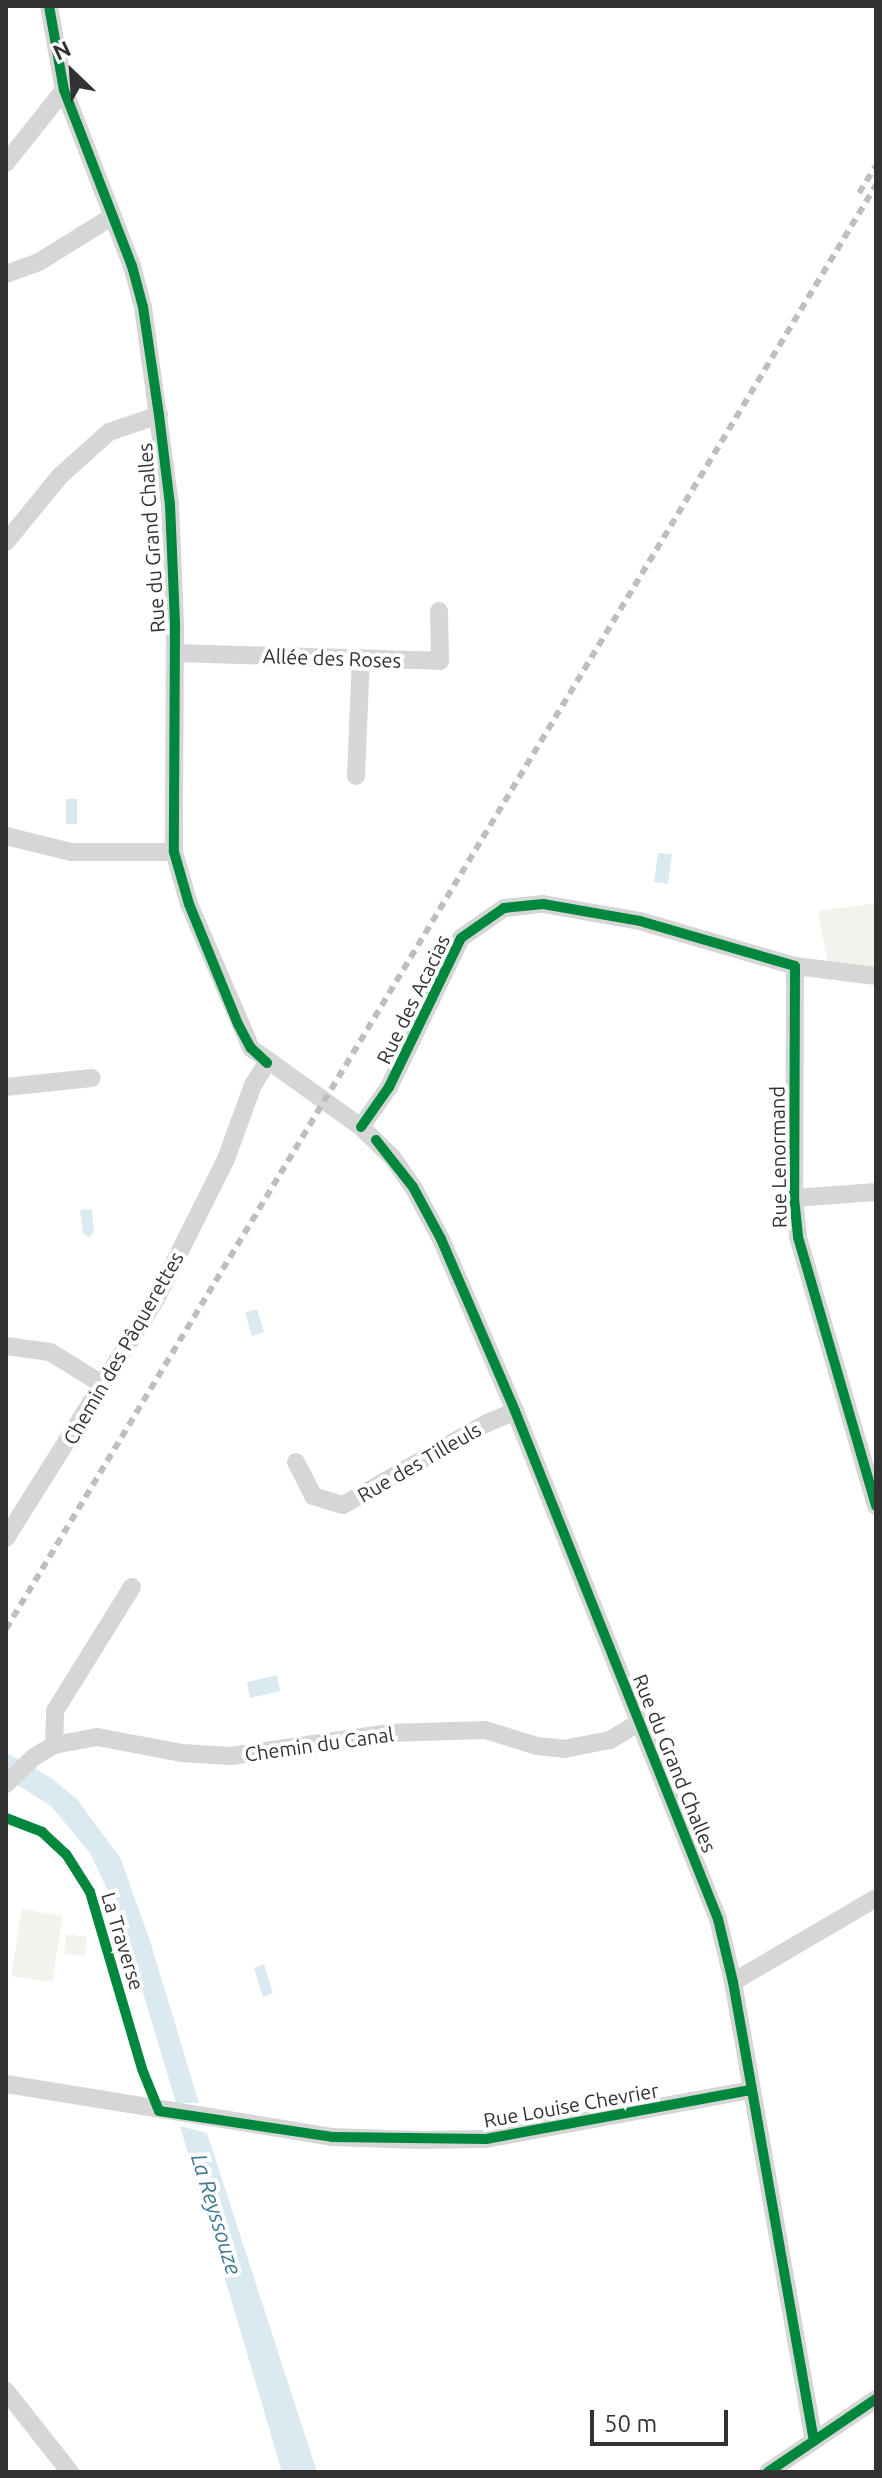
<!DOCTYPE html>
<html>
<head>
<meta charset="utf-8">
<style>
	body { margin:0 }
	#map { position:relative; width:882px; height:2478px; overflow:hidden; background:#fff; font-family:Ubuntu,sans-serif }
	div>[style] { position:absolute }
	.green>* { inset:0; background:#f1f4ed }
	.water>* { inset:0; background:#dbeaf0 }
	.street>* { height:18px; margin:-9px; padding:0 9px; transform-origin:9px; border-radius:9px; background:#d6d6d6 }
	.rail>* { height:6px; margin-top:-3px; transform-origin:0; background:repeating-linear-gradient(90deg,#bebebe 0 8px,transparent 0 14px) }
	.cycleway>* { height:10px; margin:-5px; padding:0 5px; transform-origin:5px; border-radius:5px; background:#00873e }
	span { translate:-50% -50%; white-space:nowrap; text-align:center; line-height:1.15; -webkit-text-stroke:8px #fff; paint-order:stroke }
	.street-label { font-size:20px; color:#323232 }
	.water-label { font-size:22px; color:#417892; font-style:italic }
	.frame { position:absolute; inset:0; border:8px solid #323232; pointer-events:none }
	.north { position:absolute; left:32px; top:32px; width:80px; height:80px; -webkit-text-stroke:6px #fff; paint-order:stroke; rotate:335deg; font-size:22px; font-weight:700; line-height:32px; text-align:center; color:#323232 }
	.north::after { content:''; display:block; margin:auto; width:28px; height:36px; background:#323232; clip-path:polygon(50% 0,100% 100%,50% 72%,0 100%) }
	.scale { position:absolute; left:590px; top:2410px; width:138px; height:36px; box-sizing:border-box; border:4px solid #323232; border-top:0; padding-left:10px; font-size:24px; line-height:28px; white-space:nowrap; color:#323232; -webkit-text-stroke:6px #fff; paint-order:stroke }
</style>
</head>
<body>
<div id="map">
	<div class="green">
		<i style="clip-path:polygon(876px 903px,876px 968px,828px 964px,818px 911px)"></i>
		<i style="clip-path:polygon(22px 1909px,63px 1916px,52px 1982px,11px 1976px)"></i>
		<i style="clip-path:polygon(66px 1934px,87px 1937px,85px 1956px,64px 1954px)"></i>
	</div>
	<div class="water">
		<i style="clip-path:polygon(66px 799px,77px 799px,77px 824px,66px 824px)"></i>
		<i style="clip-path:polygon(658px 853px,672px 854px,668px 884px,654px 882px)"></i>
		<i style="clip-path:polygon(92px 1209px,94px 1232px,89px 1237px,83px 1233px,80px 1210px)"></i>
		<i style="clip-path:polygon(257px 1309px,264px 1332px,252px 1336px,245px 1313px)"></i>
		<i style="clip-path:polygon(277px 1675px,280px 1691px,250px 1698px,247px 1682px)"></i>
		<i style="clip-path:polygon(6px 1752px,51px 1778px,77px 1799px,121px 1859px,151px 1944px,199px 2103px,176px 2103px,121px 1919px,90px 1853px,51px 1806px,6px 1778px)"></i>
		<i style="clip-path:polygon(264px 1964px,273px 1993px,263px 1997px,254px 1968px)"></i>
		<i style="clip-path:polygon(180px 2126px,207px 2133px,317px 2472px,282px 2472px)"></i>
	</div>
	<div class="street">
		<i style="left:49px;top:6px;width:85px;rotate:79.9deg"></i>
		<i style="left:64px;top:90px;width:189px;rotate:68.9deg"></i>
		<i style="left:132px;top:266px;width:42px;rotate:75deg"></i>
		<i style="left:143px;top:307px;width:199px;rotate:82.2deg"></i>
		<i style="left:170px;top:504px;width:119px;rotate:87.6deg"></i>
		<i style="left:175px;top:623px;width:229px;rotate:90.3deg"></i>
		<i style="left:174px;top:852px;width:54px;rotate:73.9deg"></i>
		<i style="left:189px;top:904px;width:157px;rotate:66.7deg"></i>
		<i style="left:251px;top:1048px;width:135px;rotate:35.7deg"></i>
		<i style="left:361px;top:1127px;width:43px;rotate:44.1deg"></i>
		<i style="left:392px;top:1157px;width:37px;rotate:55deg"></i>
		<i style="left:413px;top:1187px;width:59px;rotate:61.7deg"></i>
		<i style="left:441px;top:1239px;width:187px;rotate:66.7deg"></i>
		<i style="left:515px;top:1411px;width:547px;rotate:68.22deg"></i>
		<i style="left:718px;top:1919px;width:65px;rotate:76.6deg"></i>
		<i style="left:733px;top:1982px;width:466px;rotate:80deg"></i>
		<i style="left:6px;top:163px;width:93px;rotate:-51.5deg"></i>
		<i style="left:6px;top:274px;width:35px;rotate:-20deg"></i>
		<i style="left:39px;top:262px;width:87px;rotate:-31.9deg"></i>
		<i style="left:6px;top:542px;width:85px;rotate:-50.7deg"></i>
		<i style="left:60px;top:476px;width:66px;rotate:-41.9deg"></i>
		<i style="left:109px;top:432px;width:53px;rotate:-18.8deg"></i>
		<i style="left:175px;top:653px;width:265px;rotate:1.7deg"></i>
		<i style="left:440px;top:661px;width:50px;rotate:-91.1deg"></i>
		<i style="left:356px;top:776px;width:118px;rotate:-87.6deg"></i>
		<i style="left:6px;top:836px;width:67px;rotate:13.8deg"></i>
		<i style="left:71px;top:852px;width:103px"></i>
		<i style="left:795px;top:966px;width:232px;rotate:90.2deg"></i>
		<i style="left:794px;top:1198px;width:39px;rotate:84deg"></i>
		<i style="left:798px;top:1237px;width:280px;rotate:73.8deg"></i>
		<i style="left:6px;top:1087px;width:86px;rotate:-6deg"></i>
		<i style="left:361px;top:1127px;width:49px;rotate:-55deg"></i>
		<i style="left:389px;top:1087px;width:165px;rotate:-64.2deg"></i>
		<i style="left:461px;top:938px;width:52px;rotate:-34.9deg"></i>
		<i style="left:504px;top:908px;width:39px;rotate:-6deg"></i>
		<i style="left:543px;top:904px;width:98px;rotate:9.9deg"></i>
		<i style="left:640px;top:921px;width:161px;rotate:16.2deg"></i>
		<i style="left:795px;top:966px;width:82px;rotate:7deg"></i>
		<i style="left:794px;top:1198px;width:82px;rotate:-4.2deg"></i>
		<i style="left:6px;top:1346px;width:44px;rotate:7.8deg"></i>
		<i style="left:50px;top:1352px;width:61px;rotate:31.6deg"></i>
		<i style="left:296px;top:1462px;width:38px;rotate:63deg"></i>
		<i style="left:313px;top:1496px;width:31px;rotate:17deg"></i>
		<i style="left:343px;top:1505px;width:163px;rotate:-29.7deg"></i>
		<i style="left:485px;top:1424px;width:33px;rotate:-23deg"></i>
		<i style="left:6px;top:1538px;width:284px;rotate:-57.9deg"></i>
		<i style="left:157px;top:1297px;width:154px;rotate:-63.4deg"></i>
		<i style="left:226px;top:1159px;width:79px;rotate:-70deg"></i>
		<i style="left:253px;top:1085px;width:26px;rotate:-58deg"></i>
		<i style="left:54px;top:1745px;width:34px;rotate:-88deg"></i>
		<i style="left:55px;top:1711px;width:146px;rotate:-58.2deg"></i>
		<i style="left:6px;top:1784px;width:39px;rotate:-44deg"></i>
		<i style="left:34px;top:1757px;width:23px;rotate:-31deg"></i>
		<i style="left:54px;top:1745px;width:44px;rotate:-10.5deg"></i>
		<i style="left:97px;top:1737px;width:86px;rotate:10.7deg"></i>
		<i style="left:182px;top:1753px;width:49px;rotate:3.5deg"></i>
		<i style="left:231px;top:1756px;width:160px;rotate:-8.3deg"></i>
		<i style="left:389px;top:1733px;width:96px;rotate:-1.8deg"></i>
		<i style="left:485px;top:1730px;width:54px;rotate:17.1deg"></i>
		<i style="left:537px;top:1746px;width:27px;rotate:6deg"></i>
		<i style="left:564px;top:1749px;width:47px;rotate:-11.1deg"></i>
		<i style="left:610px;top:1740px;width:35px;rotate:-31deg"></i>
		<i style="left:733px;top:1982px;width:166px;rotate:-30.4deg"></i>
		<i style="left:6px;top:2084px;width:330px;rotate:9.2deg"></i>
		<i style="left:332px;top:2137px;width:86px;rotate:2deg"></i>
		<i style="left:418px;top:2140px;width:68px;rotate:-0.8deg"></i>
		<i style="left:486px;top:2139px;width:269px;rotate:-10.5deg"></i>
		<i style="left:6px;top:2391px;width:103px;rotate:51.7deg"></i>
		<i style="left:768px;top:2472px;width:130px;rotate:-34.1deg"></i>
	</div>
	<div class="rail">
		<i style="left:859px;top:193px;width:32px;rotate:-58deg"></i>
		<i style="left:6px;top:1629px;width:1686px;rotate:-58.93deg"></i>
	</div>
	<div class="cycleway">
		<i style="left:49px;top:6px;width:85px;rotate:79.9deg"></i>
		<i style="left:64px;top:90px;width:189px;rotate:68.9deg"></i>
		<i style="left:132px;top:266px;width:42px;rotate:75deg"></i>
		<i style="left:143px;top:307px;width:109px;rotate:81.6deg"></i>
		<i style="left:159px;top:415px;width:90px;rotate:83deg"></i>
		<i style="left:170px;top:504px;width:119px;rotate:87.6deg"></i>
		<i style="left:175px;top:623px;width:229px;rotate:90.3deg"></i>
		<i style="left:174px;top:852px;width:54px;rotate:73.9deg"></i>
		<i style="left:189px;top:904px;width:130px;rotate:67.8deg"></i>
		<i style="left:238px;top:1024px;width:27px;rotate:62deg"></i>
		<i style="left:251px;top:1048px;width:22px;rotate:43deg"></i>
		<i style="left:361px;top:1127px;width:49px;rotate:-55deg"></i>
		<i style="left:389px;top:1087px;width:165px;rotate:-64.2deg"></i>
		<i style="left:461px;top:938px;width:52px;rotate:-34.9deg"></i>
		<i style="left:504px;top:908px;width:39px;rotate:-6deg"></i>
		<i style="left:543px;top:904px;width:98px;rotate:9.9deg"></i>
		<i style="left:640px;top:921px;width:161px;rotate:16.2deg"></i>
		<i style="left:795px;top:966px;width:232px;rotate:90.2deg"></i>
		<i style="left:794px;top:1198px;width:39px;rotate:84deg"></i>
		<i style="left:798px;top:1237px;width:280px;rotate:73.8deg"></i>
		<i style="left:376px;top:1140px;width:60px;rotate:51.8deg"></i>
		<i style="left:413px;top:1187px;width:59px;rotate:61.7deg"></i>
		<i style="left:441px;top:1239px;width:187px;rotate:66.7deg"></i>
		<i style="left:515px;top:1411px;width:547px;rotate:68.22deg"></i>
		<i style="left:718px;top:1919px;width:65px;rotate:76.6deg"></i>
		<i style="left:733px;top:1982px;width:466px;rotate:80deg"></i>
		<i style="left:6px;top:1818px;width:39px;rotate:21deg"></i>
		<i style="left:42px;top:1832px;width:33px;rotate:43deg"></i>
		<i style="left:66px;top:1854px;width:45px;rotate:57.7deg"></i>
		<i style="left:90px;top:1892px;width:184px;rotate:73.6deg"></i>
		<i style="left:142px;top:2069px;width:45px;rotate:68deg"></i>
		<i style="left:159px;top:2111px;width:175px;rotate:8.5deg"></i>
		<i style="left:332px;top:2137px;width:154px;rotate:0.7deg"></i>
		<i style="left:486px;top:2139px;width:269px;rotate:-10.5deg"></i>
		<i style="left:768px;top:2472px;width:130px;rotate:-34.1deg"></i>
	</div>
	<div class="street-label">
		<span style="left:151px;top:538px;rotate:-94deg">Rue du Grand Challes</span>
		<span style="left:332px;top:658px;rotate:2deg">Allée des Roses</span>
		<span style="left:413px;top:999px;rotate:-64deg">Rue des Acacias</span>
		<span style="left:778px;top:1157px;rotate:-91deg">Rue Lenormand</span>
		<span style="left:123px;top:1348px;rotate:-60deg">Chemin des Pâquerettes</span>
		<span style="left:419px;top:1462px;rotate:-30deg">Rue des Tilleuls</span>
		<span style="left:319px;top:1744px;rotate:-8deg">Chemin du Canal</span>
		<span style="left:675px;top:1763px;rotate:68deg">Rue du Grand Challes</span>
		<span style="left:123px;top:1941px;rotate:73deg">La Traverse</span>
		<span style="left:571px;top:2105px;rotate:-10deg">Rue Louise Chevrier</span>
	</div>
	<div class="water-label">
		<span style="left:217px;top:2214px;rotate:73deg">La Reyssouze</span>
	</div>
	<div class="frame"></div>
	<div class="north">N</div>
	<div class="scale">50 m</div>
</div>
</body>
</html>
